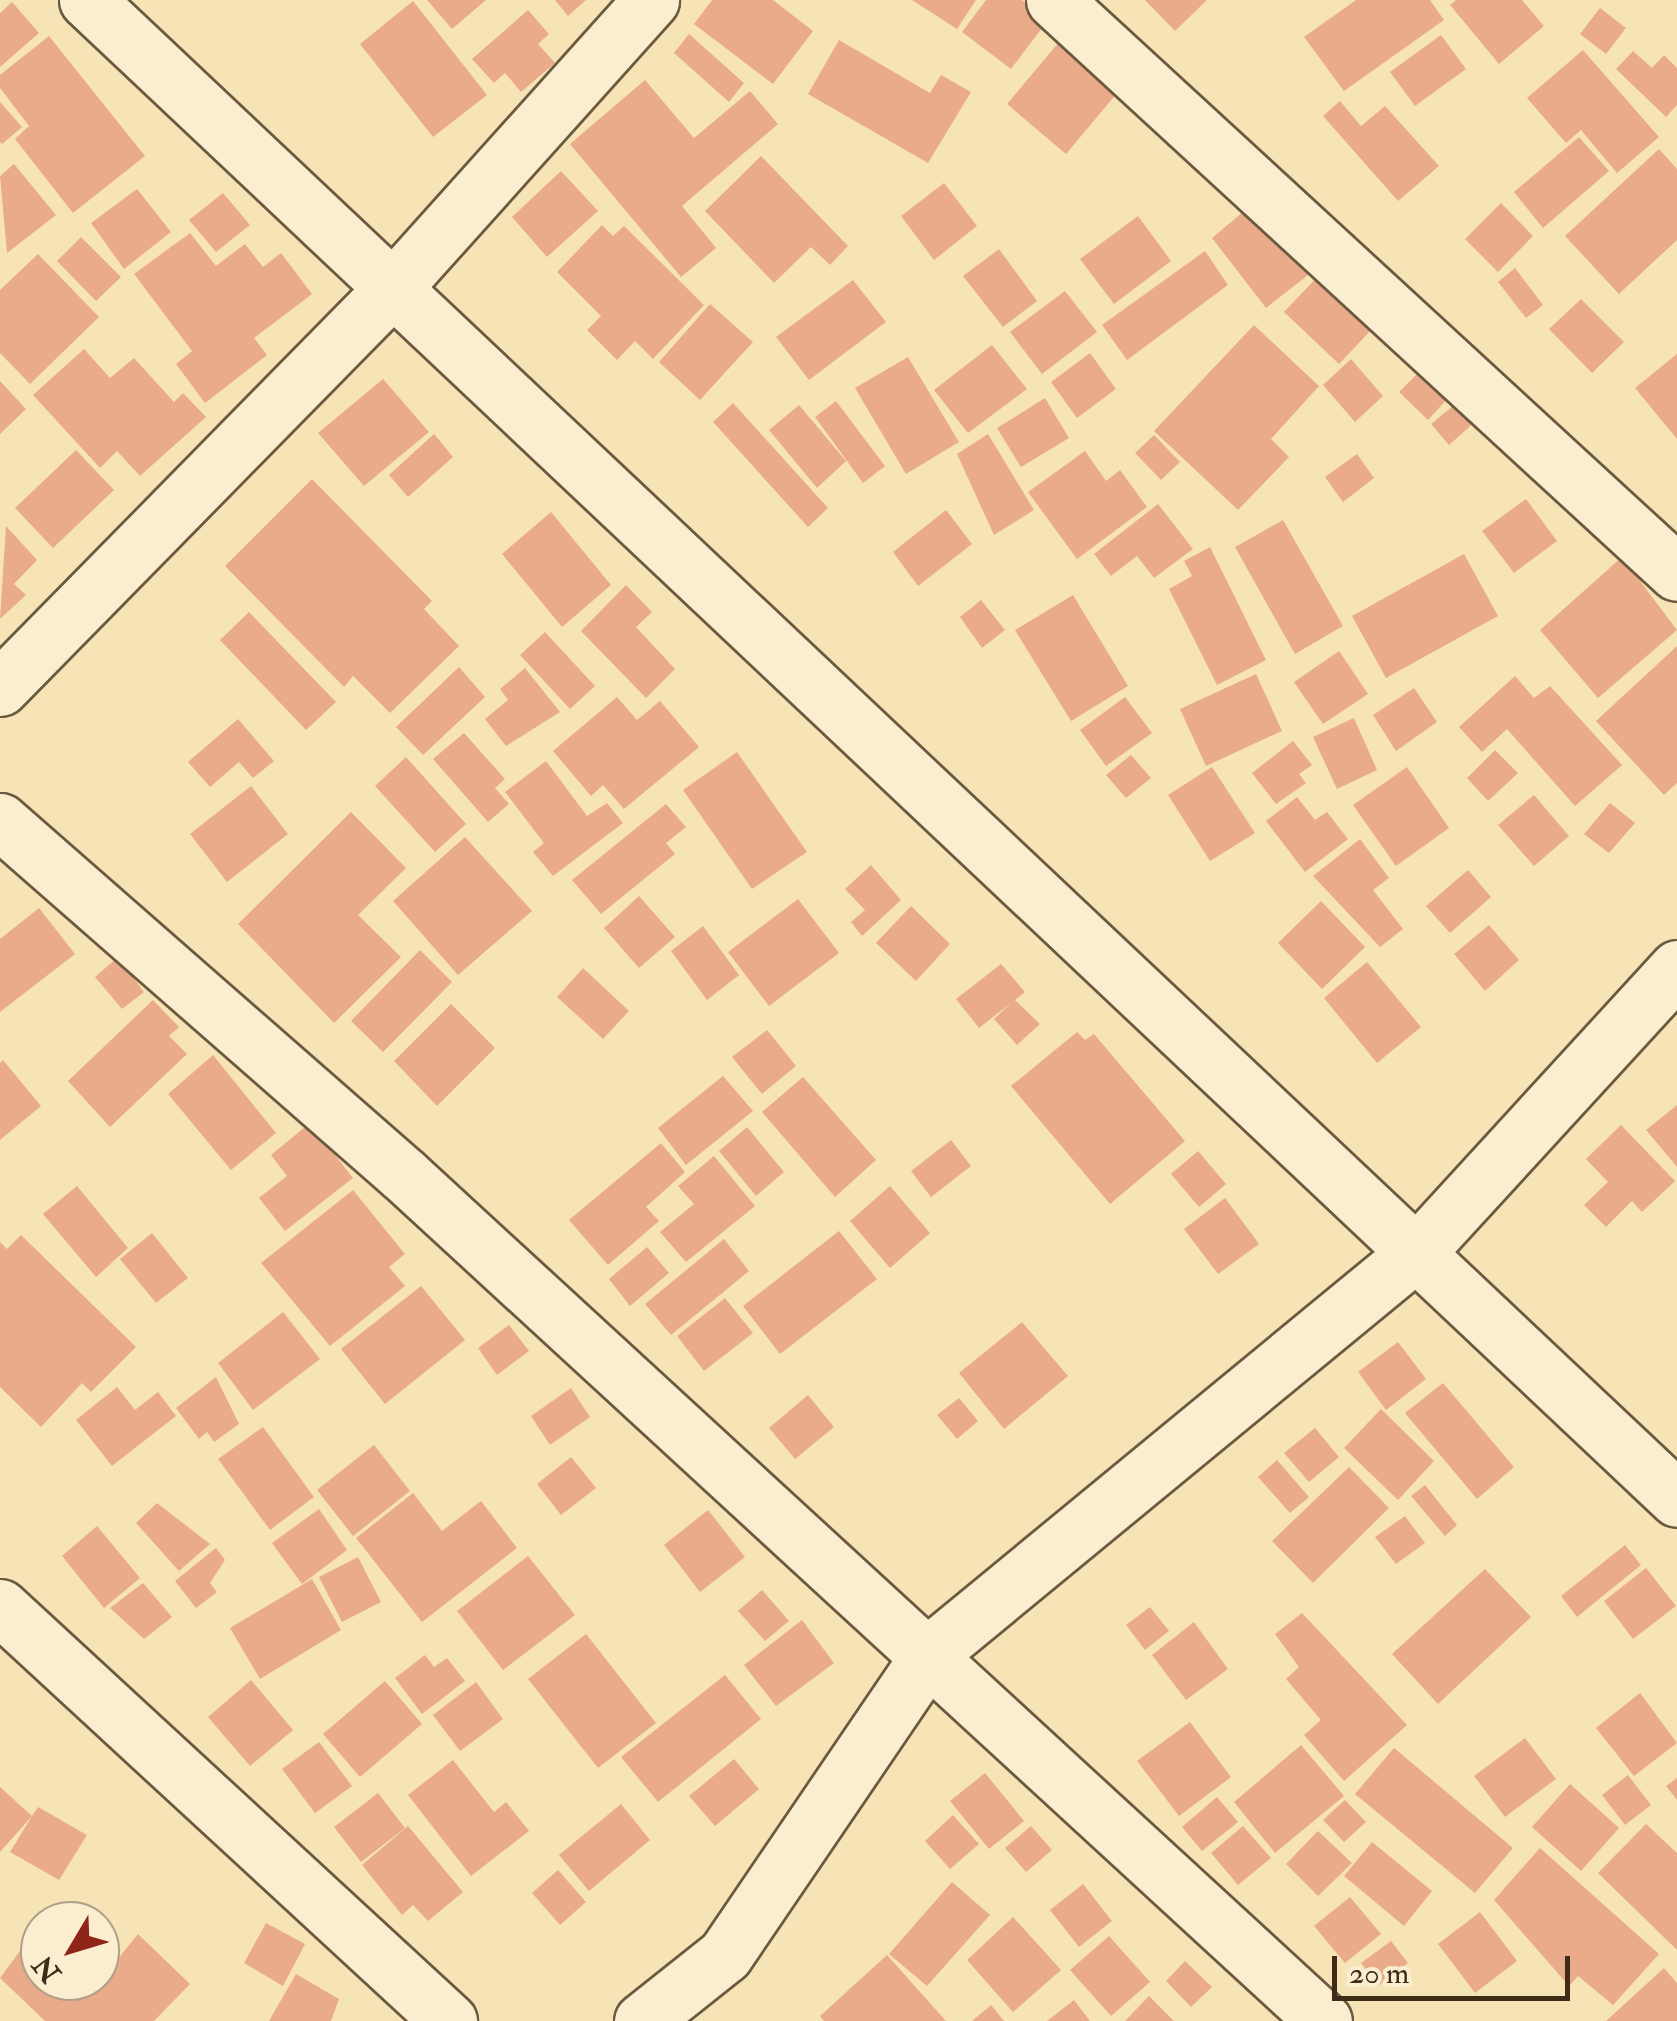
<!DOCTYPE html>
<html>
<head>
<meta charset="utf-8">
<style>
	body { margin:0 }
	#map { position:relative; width:1677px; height:2021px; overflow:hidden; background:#f7e4b6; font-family:"IM FELL Double Pica",serif }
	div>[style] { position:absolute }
	.building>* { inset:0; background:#eaab8b }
	.roads { filter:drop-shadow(2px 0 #6c5a40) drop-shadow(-2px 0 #6c5a40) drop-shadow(0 2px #6c5a40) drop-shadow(0 -2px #6c5a40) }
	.street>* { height:55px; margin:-27.5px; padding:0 27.5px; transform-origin:27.5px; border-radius:27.5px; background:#faedd0 }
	span { translate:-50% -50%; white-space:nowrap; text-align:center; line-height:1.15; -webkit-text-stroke:10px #faedd0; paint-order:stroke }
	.north { position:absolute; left:20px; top:1901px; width:100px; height:100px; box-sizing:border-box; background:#faedd0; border:2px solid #afa087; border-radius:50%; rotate:232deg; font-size:28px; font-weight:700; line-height:40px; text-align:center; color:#3e2c19 }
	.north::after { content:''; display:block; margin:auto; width:35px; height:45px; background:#8f2418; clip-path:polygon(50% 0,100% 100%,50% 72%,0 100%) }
	.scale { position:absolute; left:1332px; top:1956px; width:238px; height:45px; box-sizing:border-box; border:5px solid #3e2c19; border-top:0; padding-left:12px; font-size:30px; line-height:35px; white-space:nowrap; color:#3e2c19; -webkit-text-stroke:8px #faedd0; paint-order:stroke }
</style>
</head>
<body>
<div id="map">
	<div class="building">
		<i style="clip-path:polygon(427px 0,486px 0,452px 29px)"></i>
		<i style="clip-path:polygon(555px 0,586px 0,568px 16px)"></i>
		<i style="clip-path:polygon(712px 0,773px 0,813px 31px,773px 84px,694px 24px)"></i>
		<i style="clip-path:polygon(912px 0,976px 0,957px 29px)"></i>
		<i style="clip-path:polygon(986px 0,1022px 0,1048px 20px,1011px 69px,962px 32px)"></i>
		<i style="clip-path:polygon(1145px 0,1207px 0,1175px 31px)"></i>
		<i style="clip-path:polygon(1356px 0,1430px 0,1444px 20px,1344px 91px,1304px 37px)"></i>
		<i style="clip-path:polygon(1456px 0,1522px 0,1544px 26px,1499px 64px,1450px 5px)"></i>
		<i style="clip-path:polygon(413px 1px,487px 95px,433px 137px,360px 44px)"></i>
		<i style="clip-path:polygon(12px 2px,39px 33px,0 67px,0 13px)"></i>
		<i style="clip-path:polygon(1600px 8px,1626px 28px,1606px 54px,1580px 34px)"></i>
		<i style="clip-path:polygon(528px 10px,549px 34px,538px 44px,555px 63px,521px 92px,505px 73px,494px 83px,472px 59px)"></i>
		<i style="clip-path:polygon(689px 34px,744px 83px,729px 102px,674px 53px)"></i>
		<i style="clip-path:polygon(1441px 35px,1466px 69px,1415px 106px,1390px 72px)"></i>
		<i style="clip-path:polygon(49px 36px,145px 156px,73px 213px,15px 139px,29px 126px,0 88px,0 75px)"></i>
		<i style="clip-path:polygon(1064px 36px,1123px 86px,1066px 154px,1007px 104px)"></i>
		<i style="clip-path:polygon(839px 40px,930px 93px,941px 75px,971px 92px,928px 163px,808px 94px)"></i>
		<i style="clip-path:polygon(1583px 50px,1659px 137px,1617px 173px,1581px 130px,1566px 143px,1527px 98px)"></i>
		<i style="clip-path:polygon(1633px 51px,1652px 68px,1664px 55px,1677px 68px,1677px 105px,1666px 117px,1616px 69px)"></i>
		<i style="clip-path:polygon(645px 80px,694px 138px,750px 91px,778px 124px,682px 206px,716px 248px,681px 277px,570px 144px)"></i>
		<i style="clip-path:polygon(1340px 101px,1361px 126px,1385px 106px,1439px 166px,1398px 201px,1323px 116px)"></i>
		<i style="clip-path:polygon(0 102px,22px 127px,2px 144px,0 142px)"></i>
		<i style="clip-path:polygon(1579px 137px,1609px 171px,1543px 228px,1514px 192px)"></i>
		<i style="clip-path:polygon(1659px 149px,1677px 169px,1677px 240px,1619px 294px,1565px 236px)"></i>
		<i style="clip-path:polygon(761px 156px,848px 246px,830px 265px,811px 247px,774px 283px,705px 211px)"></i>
		<i style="clip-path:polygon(14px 164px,56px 215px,7px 253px,0 176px)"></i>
		<i style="clip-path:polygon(561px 171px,598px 211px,547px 257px,512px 217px)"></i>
		<i style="clip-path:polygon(944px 183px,977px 226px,934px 260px,901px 216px)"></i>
		<i style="clip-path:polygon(137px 189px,171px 232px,124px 269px,91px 223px)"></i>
		<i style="clip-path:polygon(223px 193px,250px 225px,216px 252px,189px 220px)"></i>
		<i style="clip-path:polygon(1501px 203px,1533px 236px,1498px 272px,1465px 239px)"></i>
		<i style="clip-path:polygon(1249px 207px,1321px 265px,1266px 308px,1212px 238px)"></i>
		<i style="clip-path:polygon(1138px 216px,1171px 261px,1114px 304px,1080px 259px)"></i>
		<i style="clip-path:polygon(602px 225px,613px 236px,624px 226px,704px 305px,653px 359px,635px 341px,617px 360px,587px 330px,601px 316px,557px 272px)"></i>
		<i style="clip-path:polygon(190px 233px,216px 266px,245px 244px,263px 267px,281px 253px,312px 294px,254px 338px,267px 355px,205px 403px,176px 364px,192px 351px,134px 274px)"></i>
		<i style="clip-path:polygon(81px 237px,121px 277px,96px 301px,57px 261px)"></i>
		<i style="clip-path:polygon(999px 249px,1037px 301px,1003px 327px,963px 276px)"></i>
		<i style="clip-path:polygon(1205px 251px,1228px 285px,1127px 360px,1102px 325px)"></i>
		<i style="clip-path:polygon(38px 254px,99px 317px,30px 384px,0 353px,0 290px)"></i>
		<i style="clip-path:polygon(1515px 268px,1543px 305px,1526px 318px,1498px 282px)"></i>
		<i style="clip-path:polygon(1321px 273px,1374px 327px,1339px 364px,1284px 312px)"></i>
		<i style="clip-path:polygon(853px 280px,886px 322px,809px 380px,776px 337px)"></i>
		<i style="clip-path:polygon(1065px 291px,1097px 332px,1042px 374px,1010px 332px)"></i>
		<i style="clip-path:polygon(1581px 299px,1624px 342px,1592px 373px,1549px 329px)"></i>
		<i style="clip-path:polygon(710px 304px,753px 342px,700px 400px,659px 362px)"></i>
		<i style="clip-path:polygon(1254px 325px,1319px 386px,1271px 439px,1289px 457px,1238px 510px,1154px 431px)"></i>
		<i style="clip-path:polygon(992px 345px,1027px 389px,968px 433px,934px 390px)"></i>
		<i style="clip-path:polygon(84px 349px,110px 378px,134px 358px,174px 402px,183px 393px,206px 417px,140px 476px,117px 451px,100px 468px,33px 395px)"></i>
		<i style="clip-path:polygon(1090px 353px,1116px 389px,1077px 418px,1051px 382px)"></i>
		<i style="clip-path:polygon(1677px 354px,1677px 439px,1635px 388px)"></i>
		<i style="clip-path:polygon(908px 357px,959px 442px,906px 474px,855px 388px)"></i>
		<i style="clip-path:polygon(1351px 359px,1383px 396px,1355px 422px,1323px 385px)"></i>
		<i style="clip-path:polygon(1419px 372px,1448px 398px,1428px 420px,1399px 392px)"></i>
		<i style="clip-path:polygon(383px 379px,429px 432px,364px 486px,318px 433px)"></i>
		<i style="clip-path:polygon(0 381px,26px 409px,0 434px)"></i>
		<i style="clip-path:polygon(1045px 398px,1069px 438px,1021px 467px,997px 428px)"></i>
		<i style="clip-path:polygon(836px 401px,885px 466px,863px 483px,815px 417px)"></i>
		<i style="clip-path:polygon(1459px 401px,1476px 421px,1449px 445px,1431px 424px)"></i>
		<i style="clip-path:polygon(733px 403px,828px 508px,808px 527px,713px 422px)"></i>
		<i style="clip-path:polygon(799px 405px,846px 461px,817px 488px,769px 430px)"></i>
		<i style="clip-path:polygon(434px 434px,453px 457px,408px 497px,389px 475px)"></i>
		<i style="clip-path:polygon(988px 434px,1034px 510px,994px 535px,957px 454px)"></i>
		<i style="clip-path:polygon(1154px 435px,1180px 462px,1161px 480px,1135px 453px)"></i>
		<i style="clip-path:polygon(76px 450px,114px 490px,53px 548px,15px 508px)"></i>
		<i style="clip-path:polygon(1085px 451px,1106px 481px,1120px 470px,1147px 507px,1077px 559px,1028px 492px)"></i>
		<i style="clip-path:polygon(1357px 454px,1374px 478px,1343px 502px,1325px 477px)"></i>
		<i style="clip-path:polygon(312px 479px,432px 601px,424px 609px,459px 646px,390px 713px,353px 676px,344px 687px,225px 566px)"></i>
		<i style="clip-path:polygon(1526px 499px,1557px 541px,1514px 573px,1482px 531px)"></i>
		<i style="clip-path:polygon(1158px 504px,1193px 549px,1154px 578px,1137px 556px,1111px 576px,1094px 554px)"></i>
		<i style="clip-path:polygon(946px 510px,972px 544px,918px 586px,893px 552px)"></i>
		<i style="clip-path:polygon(551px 512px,611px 585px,562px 627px,502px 554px)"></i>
		<i style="clip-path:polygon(1283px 520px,1343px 626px,1295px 654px,1235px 547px)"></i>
		<i style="clip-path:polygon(6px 526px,37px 560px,14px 584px,26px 595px,0 619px)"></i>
		<i style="clip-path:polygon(1210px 547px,1266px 660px,1217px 685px,1169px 589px,1192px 576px,1184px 561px)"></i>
		<i style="clip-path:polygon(1464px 554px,1498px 616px,1386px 678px,1352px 616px)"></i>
		<i style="clip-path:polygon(1622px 557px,1677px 630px,1598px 698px,1540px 630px)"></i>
		<i style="clip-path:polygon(626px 585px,652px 612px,636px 627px,675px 669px,646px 698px,581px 631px)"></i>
		<i style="clip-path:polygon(1073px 595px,1128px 686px,1071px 721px,1015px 630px)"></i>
		<i style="clip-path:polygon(981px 600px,1005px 630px,982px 648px,960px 617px)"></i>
		<i style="clip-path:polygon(249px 612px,336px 702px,306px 730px,220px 640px)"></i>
		<i style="clip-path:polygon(545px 632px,595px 686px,570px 709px,520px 655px)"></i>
		<i style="clip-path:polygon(1677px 646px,1677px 783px,1664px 795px,1596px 721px)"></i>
		<i style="clip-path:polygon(1339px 651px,1368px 694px,1323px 724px,1294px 682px)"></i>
		<i style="clip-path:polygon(459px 667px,485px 697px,423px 755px,396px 727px)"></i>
		<i style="clip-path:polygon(525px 668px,560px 712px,506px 746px,485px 719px,508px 700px,500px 689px)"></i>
		<i style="clip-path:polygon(1256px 674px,1282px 731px,1206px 766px,1180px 709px)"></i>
		<i style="clip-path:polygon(1515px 676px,1534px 698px,1550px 686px,1622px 765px,1575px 806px,1507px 729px,1482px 752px,1459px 727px)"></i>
		<i style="clip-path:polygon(1414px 688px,1437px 722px,1396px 751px,1373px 715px)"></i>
		<i style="clip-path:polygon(617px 697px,637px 720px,660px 701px,699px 747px,624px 809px,603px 785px,591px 796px,553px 751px)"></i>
		<i style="clip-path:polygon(1125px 697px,1152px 733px,1106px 766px,1080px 730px)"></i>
		<i style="clip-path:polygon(1354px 718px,1377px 770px,1337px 789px,1313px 737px)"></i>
		<i style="clip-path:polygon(238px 719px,274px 761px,253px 778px,239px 762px,210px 787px,188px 762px)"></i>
		<i style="clip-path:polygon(464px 733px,505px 779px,495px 788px,509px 804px,488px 822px,433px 759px)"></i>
		<i style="clip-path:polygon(1293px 741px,1312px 765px,1299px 774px,1306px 783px,1276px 804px,1252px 773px)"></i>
		<i style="clip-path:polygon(1495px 750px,1518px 773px,1488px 801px,1467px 778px)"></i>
		<i style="clip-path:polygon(737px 752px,807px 852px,752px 889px,683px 790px)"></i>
		<i style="clip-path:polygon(1131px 755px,1151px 778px,1126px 798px,1106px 775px)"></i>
		<i style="clip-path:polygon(406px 757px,466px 824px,435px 852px,375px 786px)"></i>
		<i style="clip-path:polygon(546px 761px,587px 816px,607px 803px,623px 823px,553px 876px,533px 852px,544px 843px,505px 792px)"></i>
		<i style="clip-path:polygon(1212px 767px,1255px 833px,1210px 861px,1168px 795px)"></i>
		<i style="clip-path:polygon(1407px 767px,1449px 828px,1396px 866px,1353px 805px)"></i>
		<i style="clip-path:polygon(251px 786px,288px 834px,227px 882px,190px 834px)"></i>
		<i style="clip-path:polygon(1534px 795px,1569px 836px,1534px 866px,1498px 825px)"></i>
		<i style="clip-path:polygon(1297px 797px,1315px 820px,1327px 812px,1348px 839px,1305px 872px,1266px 821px)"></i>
		<i style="clip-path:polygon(1610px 803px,1635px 823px,1609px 853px,1584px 834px)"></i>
		<i style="clip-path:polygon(666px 804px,686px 827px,666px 843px,675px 854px,601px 914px,572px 880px)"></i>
		<i style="clip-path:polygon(351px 812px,406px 868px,358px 915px,401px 957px,334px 1023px,238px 924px)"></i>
		<i style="clip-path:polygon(465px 837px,532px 911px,458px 975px,393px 901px)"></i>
		<i style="clip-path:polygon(1360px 839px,1389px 878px,1373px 890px,1403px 929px,1380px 947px,1313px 876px)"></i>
		<i style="clip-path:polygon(871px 865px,901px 900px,862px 936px,851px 922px,865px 910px,845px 889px)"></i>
		<i style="clip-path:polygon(1468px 870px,1491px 897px,1450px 933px,1426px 906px)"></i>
		<i style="clip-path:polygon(639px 896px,675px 937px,639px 968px,604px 928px)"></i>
		<i style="clip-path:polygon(798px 899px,839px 953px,769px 1006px,728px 952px)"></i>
		<i style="clip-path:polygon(1321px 901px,1365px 947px,1322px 989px,1278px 943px)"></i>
		<i style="clip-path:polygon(911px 906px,950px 944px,916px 981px,876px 943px)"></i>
		<i style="clip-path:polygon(39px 908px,75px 954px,0 1012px,0 939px)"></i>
		<i style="clip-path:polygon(1489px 925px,1519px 960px,1485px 991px,1454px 954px)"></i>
		<i style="clip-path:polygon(703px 926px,739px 975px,707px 1000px,671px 951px)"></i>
		<i style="clip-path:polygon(420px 950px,452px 982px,383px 1052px,351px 1021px)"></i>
		<i style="clip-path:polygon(118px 957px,144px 992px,122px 1009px,95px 977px)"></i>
		<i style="clip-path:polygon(1367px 962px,1421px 1027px,1377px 1063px,1324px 998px)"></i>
		<i style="clip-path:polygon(1001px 964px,1025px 992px,1015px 1000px,1040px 1024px,1017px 1045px,994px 1019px,1011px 1003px,979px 1028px,956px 999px)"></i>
		<i style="clip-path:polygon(583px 968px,629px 1011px,603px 1039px,557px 997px)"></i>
		<i style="clip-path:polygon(153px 1000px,179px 1027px,169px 1036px,187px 1054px,110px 1127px,68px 1081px)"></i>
		<i style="clip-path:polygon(451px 1004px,495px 1048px,437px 1106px,394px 1061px)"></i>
		<i style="clip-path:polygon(767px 1030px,796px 1066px,762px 1094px,732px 1057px)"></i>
		<i style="clip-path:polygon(1077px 1032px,1085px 1040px,1094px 1034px,1185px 1141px,1110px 1204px,1011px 1086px)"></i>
		<i style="clip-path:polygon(213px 1055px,276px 1133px,231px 1170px,168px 1094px)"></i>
		<i style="clip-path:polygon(3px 1060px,41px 1106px,0 1140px,0 1063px)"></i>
		<i style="clip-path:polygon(723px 1076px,753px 1111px,686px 1165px,658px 1128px)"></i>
		<i style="clip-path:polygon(803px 1077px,876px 1160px,835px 1197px,762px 1112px)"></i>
		<i style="clip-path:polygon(1677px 1105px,1677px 1167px,1646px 1130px)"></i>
		<i style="clip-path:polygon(310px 1123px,353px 1178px,285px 1231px,259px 1198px,287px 1176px,271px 1155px)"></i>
		<i style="clip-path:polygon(1621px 1125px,1675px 1181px,1642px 1212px,1632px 1201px,1606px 1227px,1584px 1205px,1608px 1182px,1586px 1159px)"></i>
		<i style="clip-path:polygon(747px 1127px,784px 1172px,756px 1196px,719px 1151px)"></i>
		<i style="clip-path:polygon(951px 1140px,971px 1166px,931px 1197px,911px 1171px)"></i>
		<i style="clip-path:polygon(661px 1143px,685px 1172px,646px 1207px,659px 1221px,608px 1265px,569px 1220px)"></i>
		<i style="clip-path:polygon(1198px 1151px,1226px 1184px,1199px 1207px,1171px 1174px)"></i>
		<i style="clip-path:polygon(714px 1156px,755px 1206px,686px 1262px,660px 1232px,694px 1204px,678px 1186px)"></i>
		<i style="clip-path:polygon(77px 1186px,128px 1248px,96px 1277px,43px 1214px)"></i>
		<i style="clip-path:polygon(890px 1186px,930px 1233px,890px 1268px,850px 1221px)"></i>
		<i style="clip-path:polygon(353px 1190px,405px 1254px,389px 1267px,405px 1286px,330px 1346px,261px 1263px)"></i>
		<i style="clip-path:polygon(1225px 1198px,1259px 1244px,1218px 1274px,1184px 1229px)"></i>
		<i style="clip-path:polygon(839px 1231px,877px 1279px,780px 1354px,743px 1306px)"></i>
		<i style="clip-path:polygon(152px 1233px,188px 1278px,156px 1303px,120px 1259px)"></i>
		<i style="clip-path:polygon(21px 1235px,136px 1347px,91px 1392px,82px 1383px,41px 1427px,0 1387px,0 1242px,7px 1249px)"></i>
		<i style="clip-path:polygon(724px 1239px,749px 1271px,671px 1335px,645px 1304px)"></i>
		<i style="clip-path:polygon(647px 1247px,669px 1273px,630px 1306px,609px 1279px)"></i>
		<i style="clip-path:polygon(421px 1286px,465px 1340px,385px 1404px,341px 1349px)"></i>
		<i style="clip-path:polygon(725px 1298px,753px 1333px,704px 1371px,677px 1336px)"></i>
		<i style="clip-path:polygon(283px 1312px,320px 1359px,253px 1410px,218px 1363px)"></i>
		<i style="clip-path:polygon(1022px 1322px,1068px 1376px,1004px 1429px,959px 1373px)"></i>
		<i style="clip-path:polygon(509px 1325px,529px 1351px,497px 1375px,478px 1348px)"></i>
		<i style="clip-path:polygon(1398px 1342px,1426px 1379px,1386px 1410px,1358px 1372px)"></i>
		<i style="clip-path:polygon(216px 1377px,239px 1424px,214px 1442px,207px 1432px,199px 1439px,176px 1408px)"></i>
		<i style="clip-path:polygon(1443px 1383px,1514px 1467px,1477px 1499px,1405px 1413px)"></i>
		<i style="clip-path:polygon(117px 1387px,135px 1410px,158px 1392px,176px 1416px,112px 1466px,76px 1420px)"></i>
		<i style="clip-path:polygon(571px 1388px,590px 1417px,550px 1445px,531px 1416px)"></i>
		<i style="clip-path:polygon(808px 1395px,834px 1427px,795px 1459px,769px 1428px)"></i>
		<i style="clip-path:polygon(959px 1398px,978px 1421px,957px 1439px,937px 1415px)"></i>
		<i style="clip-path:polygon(1381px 1409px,1434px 1461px,1398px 1500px,1344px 1448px)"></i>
		<i style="clip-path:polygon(263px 1427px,314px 1497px,270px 1530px,218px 1459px)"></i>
		<i style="clip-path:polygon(1315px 1428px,1339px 1457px,1309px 1482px,1284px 1453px)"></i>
		<i style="clip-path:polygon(374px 1445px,410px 1491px,353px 1536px,317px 1490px)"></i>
		<i style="clip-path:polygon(571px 1457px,596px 1488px,561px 1515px,537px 1484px)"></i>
		<i style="clip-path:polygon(1277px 1460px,1309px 1497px,1290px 1513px,1258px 1477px)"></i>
		<i style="clip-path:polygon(1349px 1467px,1389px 1508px,1313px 1583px,1272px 1541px)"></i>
		<i style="clip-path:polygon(1425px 1485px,1457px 1525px,1445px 1536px,1411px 1496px)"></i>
		<i style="clip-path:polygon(413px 1493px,442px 1531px,481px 1501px,517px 1548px,422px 1622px,356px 1538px)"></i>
		<i style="clip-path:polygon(157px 1503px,210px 1544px,179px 1571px,136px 1523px)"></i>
		<i style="clip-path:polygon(319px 1509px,347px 1550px,302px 1584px,272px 1543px)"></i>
		<i style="clip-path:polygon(708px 1510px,745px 1557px,700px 1592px,664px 1545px)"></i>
		<i style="clip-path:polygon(1405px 1516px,1425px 1543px,1396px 1564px,1375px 1537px)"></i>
		<i style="clip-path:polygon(97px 1526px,140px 1578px,104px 1608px,62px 1556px)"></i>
		<i style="clip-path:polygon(1625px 1545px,1641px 1565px,1577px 1617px,1561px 1596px)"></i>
		<i style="clip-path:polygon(216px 1548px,225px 1560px,210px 1583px,217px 1592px,196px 1608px,175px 1581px)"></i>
		<i style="clip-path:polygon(528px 1556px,575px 1615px,503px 1670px,457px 1611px)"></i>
		<i style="clip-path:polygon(358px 1557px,381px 1602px,342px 1622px,319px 1577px)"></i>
		<i style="clip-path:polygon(1646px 1568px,1676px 1606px,1633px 1639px,1604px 1601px)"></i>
		<i style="clip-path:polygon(1485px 1569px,1531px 1617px,1438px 1704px,1392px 1654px)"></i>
		<i style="clip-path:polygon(312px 1579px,341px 1630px,260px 1679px,230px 1628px)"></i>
		<i style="clip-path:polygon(143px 1583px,172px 1617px,144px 1639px,110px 1608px)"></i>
		<i style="clip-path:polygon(762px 1590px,789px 1621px,765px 1641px,738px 1611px)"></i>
		<i style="clip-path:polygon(1150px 1607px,1169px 1631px,1145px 1650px,1126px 1625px)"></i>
		<i style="clip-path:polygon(1302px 1613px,1407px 1725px,1344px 1781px,1304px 1735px,1321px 1720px,1286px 1679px,1299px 1667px,1275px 1634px)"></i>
		<i style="clip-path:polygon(802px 1620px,834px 1663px,776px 1706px,744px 1665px)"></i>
		<i style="clip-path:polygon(1194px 1622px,1228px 1669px,1186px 1700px,1152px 1655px)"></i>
		<i style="clip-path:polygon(586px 1634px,656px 1723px,598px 1768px,528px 1679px)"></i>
		<i style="clip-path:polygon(425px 1655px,434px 1667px,447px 1658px,465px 1681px,422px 1714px,395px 1678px)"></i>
		<i style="clip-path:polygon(725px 1675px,761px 1719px,658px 1802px,621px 1757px)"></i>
		<i style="clip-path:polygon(251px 1680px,293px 1730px,250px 1766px,208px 1717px)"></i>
		<i style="clip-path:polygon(385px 1681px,422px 1724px,360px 1777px,323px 1734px)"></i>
		<i style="clip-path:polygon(476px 1682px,503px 1719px,460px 1751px,433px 1715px)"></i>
		<i style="clip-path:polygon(1640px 1693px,1677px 1743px,1634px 1776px,1596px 1728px)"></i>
		<i style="clip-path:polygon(1190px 1722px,1231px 1777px,1179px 1816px,1137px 1761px)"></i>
		<i style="clip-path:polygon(1525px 1738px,1556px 1779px,1505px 1817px,1474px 1776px)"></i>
		<i style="clip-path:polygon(319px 1742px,352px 1786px,315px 1813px,282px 1769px)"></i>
		<i style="clip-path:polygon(1301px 1745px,1344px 1796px,1275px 1853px,1234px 1802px)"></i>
		<i style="clip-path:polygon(1394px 1748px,1513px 1848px,1475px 1893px,1355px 1794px)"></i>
		<i style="clip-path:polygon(734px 1759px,759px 1789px,715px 1826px,689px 1796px)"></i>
		<i style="clip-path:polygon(453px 1760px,494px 1812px,506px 1802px,529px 1831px,471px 1876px,408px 1795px)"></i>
		<i style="clip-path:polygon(985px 1773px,1024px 1821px,989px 1849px,950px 1801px)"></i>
		<i style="clip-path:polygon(1628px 1775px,1651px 1805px,1625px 1825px,1602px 1795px)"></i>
		<i style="clip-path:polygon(1677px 1778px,1677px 1800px,1666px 1786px)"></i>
		<i style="clip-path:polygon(1570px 1784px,1619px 1828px,1581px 1871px,1532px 1827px)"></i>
		<i style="clip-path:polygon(0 1787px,32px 1816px,38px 1807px,87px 1835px,59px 1880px,10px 1852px,32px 1816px,0 1852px)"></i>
		<i style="clip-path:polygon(378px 1793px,405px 1828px,361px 1862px,334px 1827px)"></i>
		<i style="clip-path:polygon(1217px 1797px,1238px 1822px,1202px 1851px,1182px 1827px)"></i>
		<i style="clip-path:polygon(1345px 1800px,1366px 1822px,1344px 1842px,1323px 1820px)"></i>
		<i style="clip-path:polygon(621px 1804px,650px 1840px,589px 1891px,559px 1855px)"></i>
		<i style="clip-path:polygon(953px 1815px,979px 1844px,950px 1869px,925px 1841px)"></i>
		<i style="clip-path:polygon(1646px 1824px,1677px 1853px,1677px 1950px,1598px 1873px)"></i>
		<i style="clip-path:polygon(408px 1826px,463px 1892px,428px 1921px,413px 1905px,402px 1915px,362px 1865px)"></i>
		<i style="clip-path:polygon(1031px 1826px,1052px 1850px,1026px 1872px,1005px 1848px)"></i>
		<i style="clip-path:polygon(1243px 1826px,1271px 1858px,1238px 1885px,1211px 1853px)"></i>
		<i style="clip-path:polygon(1318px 1831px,1352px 1863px,1318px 1896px,1286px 1864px)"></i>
		<i style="clip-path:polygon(1372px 1842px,1432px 1891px,1404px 1926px,1344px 1876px)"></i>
		<i style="clip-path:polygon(1540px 1848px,1659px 1954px,1613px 2005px,1578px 1976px,1569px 1986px,1494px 1900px)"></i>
		<i style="clip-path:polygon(558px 1870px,586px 1902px,560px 1925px,532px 1893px)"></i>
		<i style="clip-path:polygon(952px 1882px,990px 1915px,927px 1986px,889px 1954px)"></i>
		<i style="clip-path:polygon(1083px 1884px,1112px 1921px,1079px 1947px,1050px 1910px)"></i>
		<i style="clip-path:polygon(1350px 1897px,1381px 1934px,1345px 1963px,1314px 1926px)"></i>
		<i style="clip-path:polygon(1480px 1912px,1517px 1961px,1475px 1993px,1438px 1944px)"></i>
		<i style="clip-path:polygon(1013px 1917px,1061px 1970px,1013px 2012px,967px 1960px)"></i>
		<i style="clip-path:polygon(266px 1923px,305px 1944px,283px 1986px,244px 1963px)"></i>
		<i style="clip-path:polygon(34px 1932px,40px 1981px,100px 1981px,138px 1934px,190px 1984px,154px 2021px,45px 2021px,0 1978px)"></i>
		<i style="clip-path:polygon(1109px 1936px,1150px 1982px,1111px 2016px,1070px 1970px)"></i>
		<i style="clip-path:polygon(1391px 1941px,1408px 1963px,1379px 1985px,1361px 1963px)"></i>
		<i style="clip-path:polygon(887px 1955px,946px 2021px,824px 2021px,820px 2016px)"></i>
		<i style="clip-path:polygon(1185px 1961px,1212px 1987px,1191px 2007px,1166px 1981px)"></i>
		<i style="clip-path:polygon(1664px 1968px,1677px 1983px,1677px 2021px,1606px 2021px)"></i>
		<i style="clip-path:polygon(296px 1974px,339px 1999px,331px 2021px,269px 2021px)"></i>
		<i style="clip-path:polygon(1149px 1996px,1174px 2021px,1125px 2021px)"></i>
		<i style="clip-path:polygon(1074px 2000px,1090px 2021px,1047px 2021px)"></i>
		<i style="clip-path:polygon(991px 2005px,1004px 2021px,972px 2021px)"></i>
	</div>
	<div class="roads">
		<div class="street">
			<i style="left:87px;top:0;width:2185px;rotate:43.31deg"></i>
			<i style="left:1054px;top:0;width:846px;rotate:42.61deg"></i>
			<i style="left:0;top:688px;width:559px;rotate:-45.51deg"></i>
			<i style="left:392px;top:289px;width:388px;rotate:-48.1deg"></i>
			<i style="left:0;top:821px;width:536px;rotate:41.22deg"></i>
			<i style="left:403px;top:1174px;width:1251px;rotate:42.6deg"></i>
			<i style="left:0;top:1607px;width:611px;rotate:42.68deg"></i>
			<i style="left:642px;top:2021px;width:106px;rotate:-38.5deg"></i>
			<i style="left:725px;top:1955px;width:365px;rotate:-55.8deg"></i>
			<i style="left:930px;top:1653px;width:632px;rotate:-39.48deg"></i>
			<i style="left:1418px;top:1251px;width:384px;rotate:-47.5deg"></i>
		</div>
	</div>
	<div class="north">N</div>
	<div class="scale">20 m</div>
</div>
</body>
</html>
